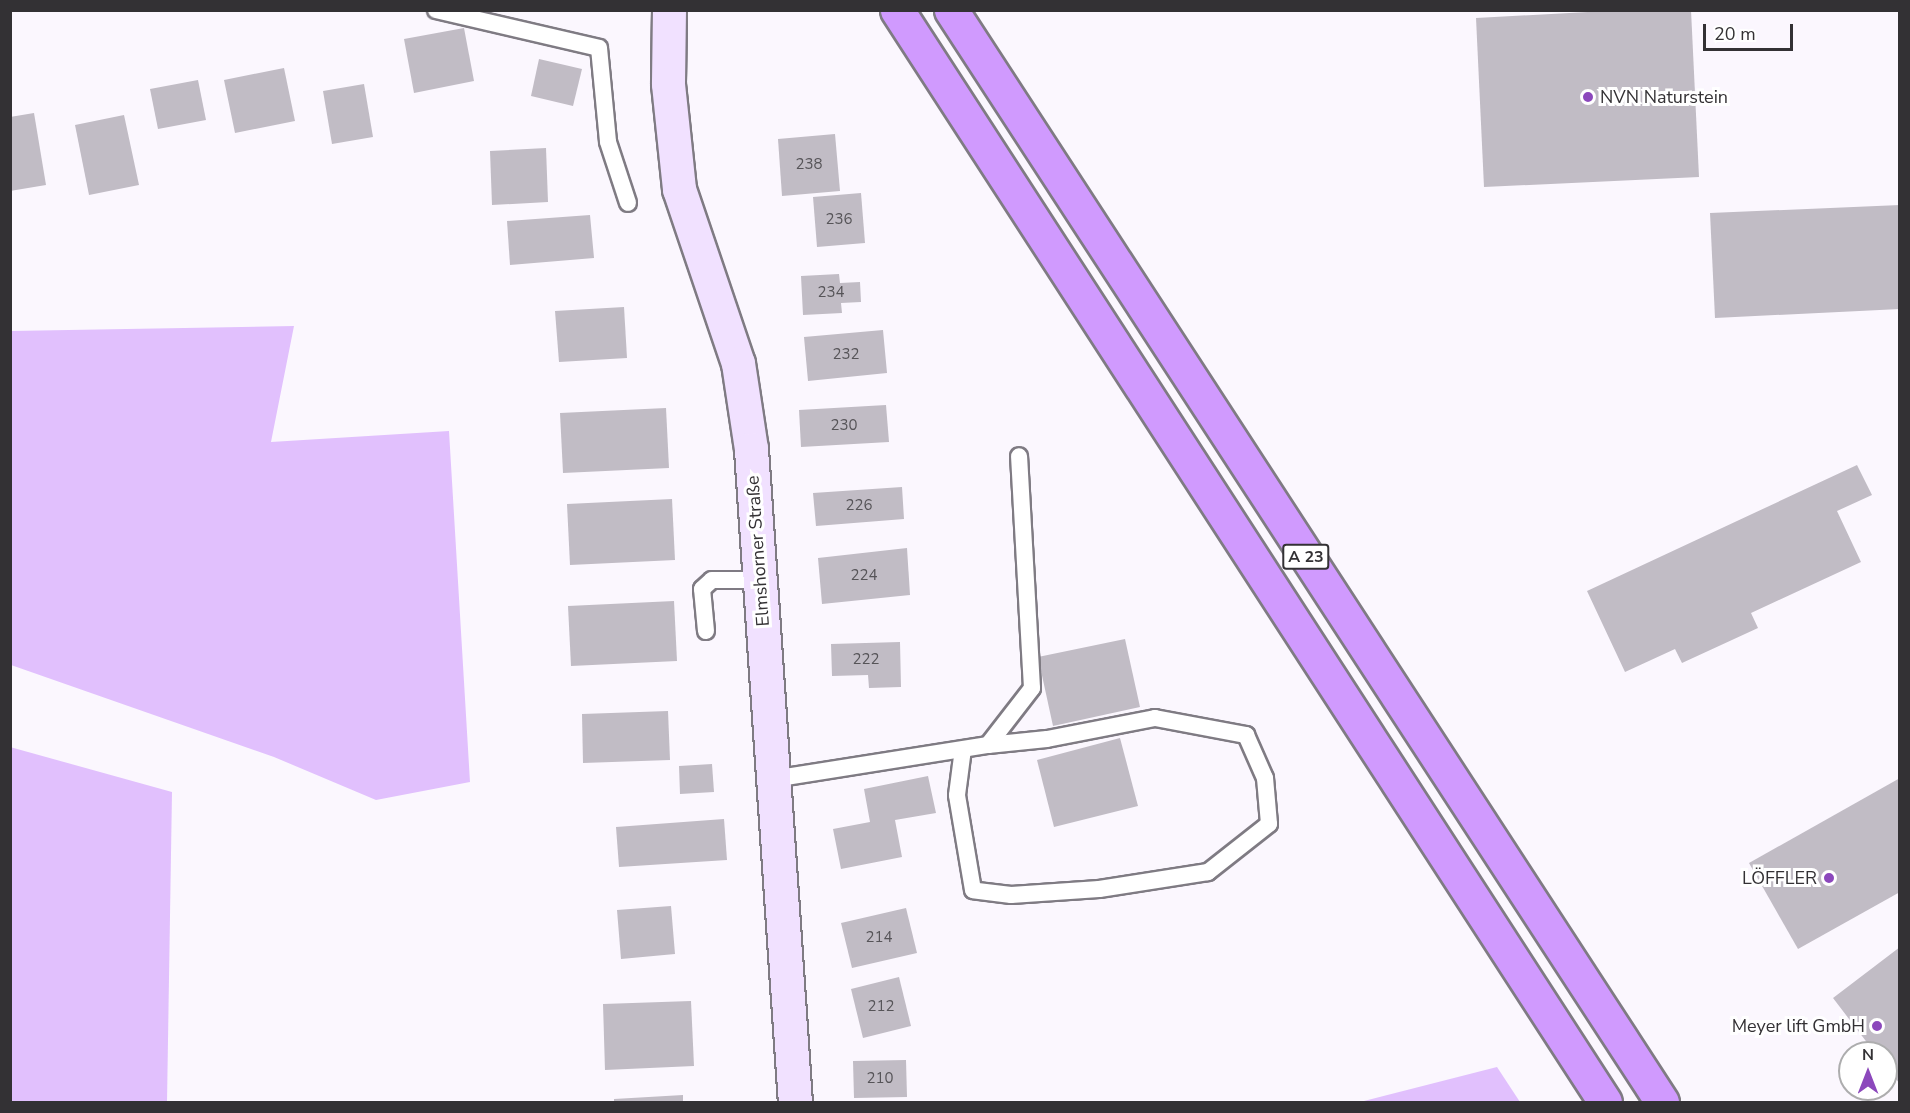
<!DOCTYPE html>
<html>
<head>
<meta charset="utf-8">
<style>
	body { margin:0 }
	#map { position:relative; width:1910px; height:1113px; overflow:hidden; background:#fbf7fe; font-family:"Nunito Sans",sans-serif }
	div>[style] { position:absolute }
	.green>* { inset:0; background:#e1c0fd }
	.building>* { inset:0; background:#c1bcc5 }
	.roads { filter:drop-shadow(2px 0 #7f7b83) drop-shadow(-2px 0 #7f7b83) drop-shadow(0 2px #7f7b83) drop-shadow(0 -2px #7f7b83) }
	.lane>* { height:16px; margin:-8px; padding:0 8px; transform-origin:8px; border-radius:8px; background:#fff }
	.secondary>* { height:33px; margin:-16.5px; padding:0 16.5px; transform-origin:16.5px; border-radius:16.5px; background:#f1e1ff }
	.highway>* { height:33px; margin:-16.5px; padding:0 16.5px; transform-origin:16.5px; border-radius:16.5px; background:#d09afe }
	.dots>* { width:16px; height:16px; translate:-50% -50%; box-sizing:border-box; border:3px solid #fff; border-radius:50% }
	span { translate:-50% -50%; white-space:nowrap; text-align:center; line-height:1.15; -webkit-text-stroke:6px #fff; paint-order:stroke }
	.number-label { font-size:15px; color:#565458 }
	.number-label span { -webkit-text-stroke-width:0 }
	.shield-label span { padding:2px 4px; background:#fff; border:2px solid; border-radius:4px; -webkit-text-stroke-width:0 }
	.shield-label { font-size:16px; color:#333134; font-weight:700 }
	.poi-label { font-size:18px; color:#333134 }
	.left { translate:0 -50%; text-align:left }
	.right { translate:-100% -50%; text-align:right }
	.street-label { font-size:18px; color:#333134 }
	.frame { position:absolute; inset:0; border:12px solid #333134; pointer-events:none }
	.north { position:absolute; left:1838px; top:1041px; width:60px; height:60px; box-sizing:border-box; background:#fff; border:2px solid #adadae; border-radius:50%; rotate:0deg; font-size:16px; font-weight:700; line-height:24px; text-align:center; color:#333134 }
	.north::after { content:''; display:block; margin:auto; width:21px; height:27px; background:#8c48bc; clip-path:polygon(50% 0,100% 100%,50% 72%,0 100%) }
	.scale { position:absolute; left:1703px; top:24px; width:90px; height:27px; box-sizing:border-box; border:3px solid #333134; border-top:0; padding-left:8px; font-size:18px; line-height:21px; white-space:nowrap; color:#333134; -webkit-text-stroke:4px #fff; paint-order:stroke }
</style>
</head>
<body>
<div id="map">
	<div class="green">
		<i style="clip-path:polygon(294px 326px,271px 442px,449px 431px,470px 782px,376px 800px,274px 757px,11px 665px,11px 331px)"></i>
		<i style="clip-path:polygon(10px 747px,172px 792px,167px 1102px,11px 1102px)"></i>
		<i style="clip-path:polygon(1497px 1067px,1520px 1102px,1360px 1102px)"></i>
	</div>
	<div class="building">
		<i style="clip-path:polygon(1624px 10px,1691px 10px,1699px 177px,1484px 187px,1476px 18px)"></i>
		<i style="clip-path:polygon(464px 28px,474px 81px,414px 93px,404px 39px)"></i>
		<i style="clip-path:polygon(539px 59px,582px 69px,573px 106px,531px 96px)"></i>
		<i style="clip-path:polygon(284px 68px,295px 121px,235px 133px,224px 80px)"></i>
		<i style="clip-path:polygon(198px 80px,206px 120px,158px 129px,150px 89px)"></i>
		<i style="clip-path:polygon(364px 84px,373px 137px,332px 144px,323px 91px)"></i>
		<i style="clip-path:polygon(34px 113px,46px 185px,10px 191px,10px 117px)"></i>
		<i style="clip-path:polygon(124px 115px,139px 185px,89px 195px,75px 125px)"></i>
		<i style="clip-path:polygon(835px 134px,840px 191px,782px 196px,778px 139px)"></i>
		<i style="clip-path:polygon(546px 148px,548px 202px,492px 205px,490px 151px)"></i>
		<i style="clip-path:polygon(861px 193px,865px 243px,817px 247px,813px 197px)"></i>
		<i style="clip-path:polygon(1900px 205px,1900px 309px,1715px 318px,1710px 213px)"></i>
		<i style="clip-path:polygon(590px 215px,594px 258px,510px 265px,507px 221px)"></i>
		<i style="clip-path:polygon(839px 274px,840px 283px,860px 282px,861px 302px,841px 303px,842px 313px,803px 315px,801px 276px)"></i>
		<i style="clip-path:polygon(624px 307px,627px 358px,559px 362px,555px 311px)"></i>
		<i style="clip-path:polygon(883px 330px,887px 373px,808px 381px,804px 337px)"></i>
		<i style="clip-path:polygon(886px 405px,889px 442px,801px 447px,799px 410px)"></i>
		<i style="clip-path:polygon(666px 408px,669px 468px,563px 473px,560px 413px)"></i>
		<i style="clip-path:polygon(1857px 465px,1872px 495px,1837px 511px,1861px 562px,1751px 613px,1758px 628px,1682px 663px,1675px 649px,1625px 672px,1587px 591px)"></i>
		<i style="clip-path:polygon(902px 487px,904px 519px,816px 526px,813px 493px)"></i>
		<i style="clip-path:polygon(672px 499px,675px 560px,570px 565px,567px 504px)"></i>
		<i style="clip-path:polygon(907px 548px,910px 595px,822px 604px,818px 558px)"></i>
		<i style="clip-path:polygon(674px 601px,677px 661px,571px 666px,568px 606px)"></i>
		<i style="clip-path:polygon(1125px 639px,1140px 707px,1053px 726px,1038px 657px)"></i>
		<i style="clip-path:polygon(900px 642px,901px 687px,869px 688px,868px 675px,832px 676px,831px 644px)"></i>
		<i style="clip-path:polygon(668px 711px,670px 760px,583px 763px,582px 714px)"></i>
		<i style="clip-path:polygon(1120px 738px,1138px 806px,1054px 827px,1037px 760px)"></i>
		<i style="clip-path:polygon(712px 764px,714px 792px,680px 794px,679px 766px)"></i>
		<i style="clip-path:polygon(928px 776px,936px 813px,895px 820px,902px 857px,841px 869px,833px 829px,870px 822px,864px 789px)"></i>
		<i style="clip-path:polygon(1900px 778px,1900px 892px,1798px 949px,1749px 863px)"></i>
		<i style="clip-path:polygon(724px 819px,727px 860px,619px 867px,616px 827px)"></i>
		<i style="clip-path:polygon(671px 906px,675px 954px,621px 959px,617px 910px)"></i>
		<i style="clip-path:polygon(906px 908px,917px 953px,852px 968px,841px 923px)"></i>
		<i style="clip-path:polygon(1900px 947px,1900px 1084px,1886px 1067px,1886px 1053px,1875px 1053px,1833px 998px)"></i>
		<i style="clip-path:polygon(899px 977px,911px 1026px,863px 1038px,851px 989px)"></i>
		<i style="clip-path:polygon(691px 1001px,694px 1066px,605px 1070px,603px 1004px)"></i>
		<i style="clip-path:polygon(906px 1060px,907px 1097px,854px 1098px,853px 1061px)"></i>
		<i style="clip-path:polygon(683px 1095px,683px 1102px,614px 1102px,614px 1099px)"></i>
	</div>
	<div class="roads">
		<div class="lane">
			<i style="left:436px;top:10px;width:167px;rotate:13.1deg"></i>
			<i style="left:599px;top:48px;width:94px;rotate:84.5deg"></i>
			<i style="left:608px;top:142px;width:64px;rotate:71.8deg"></i>
			<i style="left:706px;top:631px;width:42px;rotate:-95.4deg"></i>
			<i style="left:702px;top:589px;width:13px;rotate:-42deg"></i>
			<i style="left:712px;top:580px;width:48px"></i>
			<i style="left:988px;top:745px;width:72px;rotate:-52.3deg"></i>
			<i style="left:1032px;top:688px;width:232px;rotate:-93.2deg"></i>
			<i style="left:773px;top:779px;width:218px;rotate:-9deg"></i>
			<i style="left:988px;top:745px;width:59px;rotate:-5.8deg"></i>
			<i style="left:1047px;top:739px;width:110px;rotate:-11deg"></i>
			<i style="left:1155px;top:718px;width:93px;rotate:10.6deg"></i>
			<i style="left:1246px;top:735px;width:47px;rotate:66.2deg"></i>
			<i style="left:1265px;top:778px;width:46px;rotate:85deg"></i>
			<i style="left:1269px;top:824px;width:78px;rotate:141.8deg"></i>
			<i style="left:1208px;top:872px;width:110px;rotate:171.1deg"></i>
			<i style="left:1099px;top:889px;width:88px;rotate:176.1deg"></i>
			<i style="left:1011px;top:895px;width:38px;rotate:-173deg"></i>
			<i style="left:973px;top:890px;width:96px;rotate:-99.6deg"></i>
			<i style="left:957px;top:795px;width:46px;rotate:-82.6deg"></i>
		</div>
		<div class="secondary">
			<i style="left:669px;top:10px;width:74px;rotate:90.8deg"></i>
			<i style="left:668px;top:84px;width:106px;rotate:84deg"></i>
			<i style="left:679px;top:189px;width:184px;rotate:71.3deg"></i>
			<i style="left:738px;top:363px;width:87px;rotate:81.4deg"></i>
			<i style="left:751px;top:449px;width:654px;rotate:86.15deg"></i>
		</div>
		<div class="highway">
			<i style="left:897px;top:10px;width:1301px;rotate:57.04deg"></i>
			<i style="left:951px;top:10px;width:1303px;rotate:56.93deg"></i>
		</div>
	</div>
	<div class="dots">
		<i style="left:1588px;top:97px;background:#8c48bc"></i>
		<i style="left:1829px;top:878px;background:#8c48bc"></i>
		<i style="left:1877px;top:1026px;background:#8c48bc"></i>
	</div>
	<div class="number-label">
		<span style="left:809px;top:165px">238</span>
		<span style="left:839px;top:220px">236</span>
		<span style="left:831px;top:293px">234</span>
		<span style="left:846px;top:355px">232</span>
		<span style="left:844px;top:426px">230</span>
		<span style="left:859px;top:506px">226</span>
		<span style="left:864px;top:576px">224</span>
		<span style="left:866px;top:660px">222</span>
		<span style="left:879px;top:938px">214</span>
		<span style="left:881px;top:1007px">212</span>
		<span style="left:880px;top:1079px">210</span>
	</div>
	<div class="shield-label">
		<span style="left:1306px;top:557px">A 23</span>
	</div>
	<div class="poi-label">
		<span class="left" style="left:1600px;top:97px">NVN Naturstein</span>
		<span class="right" style="left:1817px;top:878px">LÖFFLER</span>
		<span class="right" style="left:1865px;top:1026px">Meyer lift GmbH</span>
	</div>
	<div class="street-label">
		<span style="left:758px;top:551px;rotate:-94deg">Elmshorner Straße</span>
	</div>
	<div class="frame"></div>
	<div class="north">N</div>
	<div class="scale">20 m</div>
</div>
</body>
</html>
